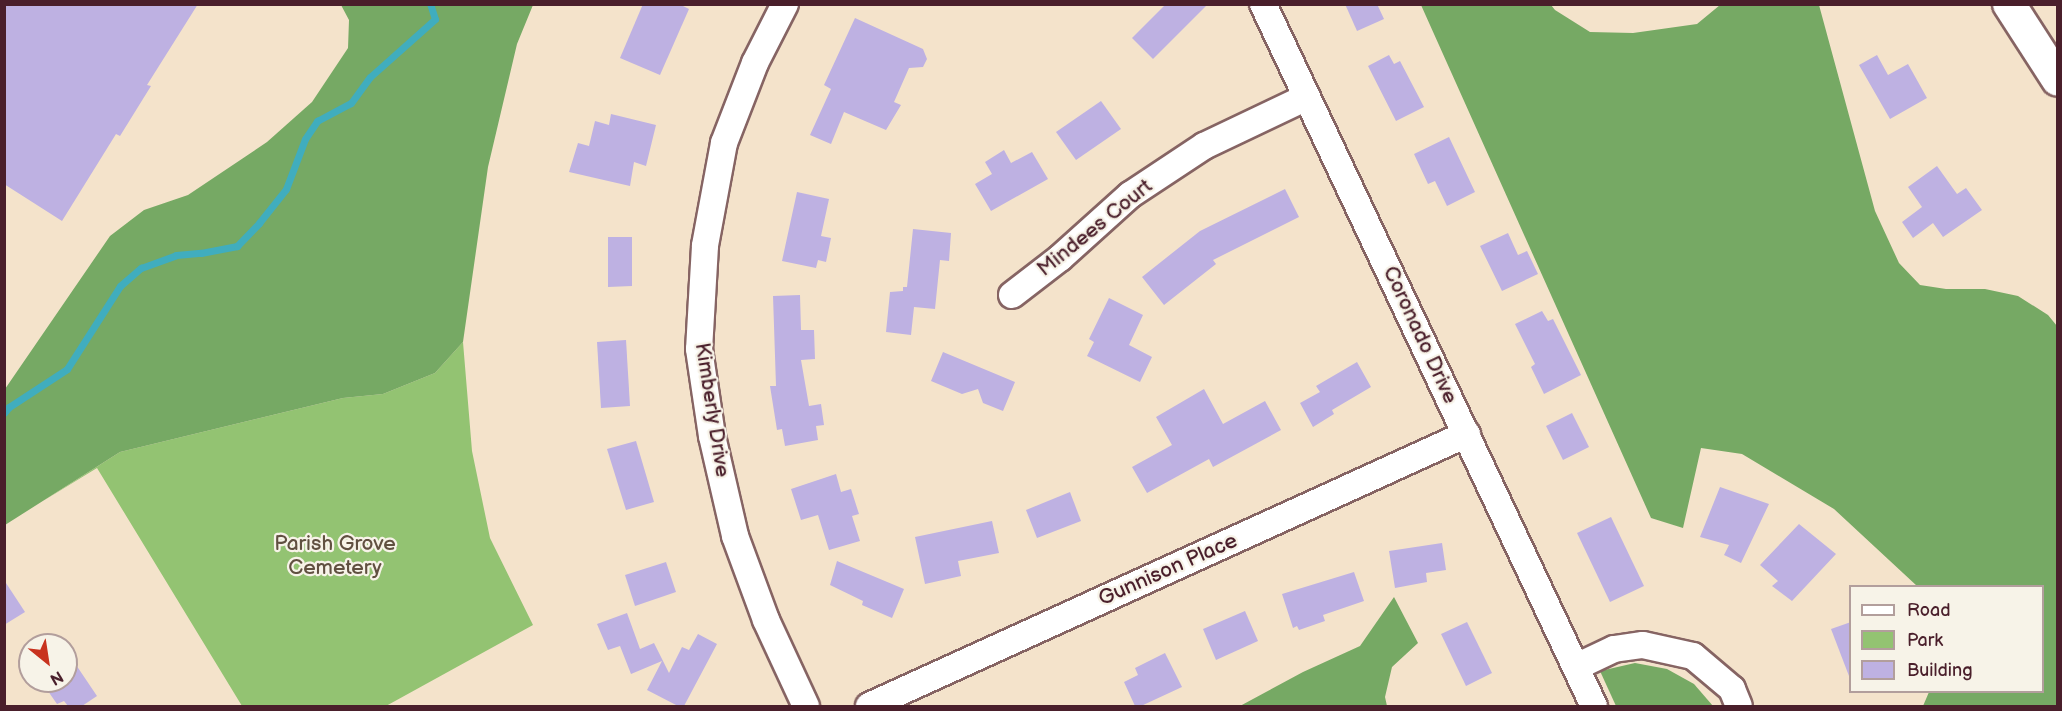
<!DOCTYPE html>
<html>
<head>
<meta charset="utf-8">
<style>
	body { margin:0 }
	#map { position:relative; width:2062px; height:711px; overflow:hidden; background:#f4e3cb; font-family:"Balsamiq Sans",sans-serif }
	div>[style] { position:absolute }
	.green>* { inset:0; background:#93c372 }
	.forest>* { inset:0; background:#76a964 }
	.stream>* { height:7px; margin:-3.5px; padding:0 3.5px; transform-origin:3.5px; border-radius:3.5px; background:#40adbe }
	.building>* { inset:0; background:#beb1e2 }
	.roads { filter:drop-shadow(2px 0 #866463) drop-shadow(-2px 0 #866463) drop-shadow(0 2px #866463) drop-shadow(0 -2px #866463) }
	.minor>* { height:26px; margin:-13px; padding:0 13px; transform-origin:13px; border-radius:13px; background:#fff }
	.major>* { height:32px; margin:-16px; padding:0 16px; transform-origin:16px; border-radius:16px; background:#fff }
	span { translate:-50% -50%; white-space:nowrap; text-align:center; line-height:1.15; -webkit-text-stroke:4.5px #f7f3e8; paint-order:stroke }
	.street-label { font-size:21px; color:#4a1f2b }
	.park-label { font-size:21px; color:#605040 }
	.frame { position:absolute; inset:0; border:6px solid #4a1f2b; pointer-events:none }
	.legend { position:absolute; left:1849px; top:585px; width:195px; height:108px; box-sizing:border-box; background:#f7f3e8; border:2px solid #b29e9c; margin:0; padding:8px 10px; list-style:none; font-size:18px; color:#4a1f2b }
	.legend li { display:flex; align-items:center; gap:12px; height:30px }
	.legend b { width:30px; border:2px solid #b29e9c }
	.north { position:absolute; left:18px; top:633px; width:60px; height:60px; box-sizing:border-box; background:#f7f3e8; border:2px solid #b29e9c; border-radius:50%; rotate:150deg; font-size:16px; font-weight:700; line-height:24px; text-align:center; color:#4a1f2b }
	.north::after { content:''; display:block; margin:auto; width:21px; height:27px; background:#c8321e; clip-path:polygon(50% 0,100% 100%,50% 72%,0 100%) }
</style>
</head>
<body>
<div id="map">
	<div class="green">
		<i style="clip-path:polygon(463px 342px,472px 451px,490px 538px,533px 625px,386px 706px,242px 706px,97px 468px,43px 501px,120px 452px,343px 398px,383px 394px,435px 373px)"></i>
	</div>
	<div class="forest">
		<i style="clip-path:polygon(341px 5px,533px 5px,517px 44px,488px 167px,463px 342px,435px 373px,383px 394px,343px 398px,120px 452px,5px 525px,5px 389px,110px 236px,144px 210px,188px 195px,267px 142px,312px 102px,348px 48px,349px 20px)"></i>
		<i style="clip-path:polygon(1421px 5px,1551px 5px,1555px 10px,1590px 32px,1633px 33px,1697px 24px,1720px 5px,1819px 5px,1875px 211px,1899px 263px,1920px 285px,1946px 289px,1985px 289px,2018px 296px,2048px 315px,2057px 326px,2057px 706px,1923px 706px,1929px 692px,2042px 692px,2042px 586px,1917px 586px,1834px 509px,1742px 454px,1701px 448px,1683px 528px,1651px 518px)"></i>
		<i style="clip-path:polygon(1394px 597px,1418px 643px,1392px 667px,1385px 697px,1387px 706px,1240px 706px,1303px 672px,1360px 646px)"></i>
		<i style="clip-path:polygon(1635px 663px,1667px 669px,1694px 684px,1713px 706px,1616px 706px,1600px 671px)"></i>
	</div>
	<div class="stream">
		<i style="left:4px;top:413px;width:8px;rotate:-50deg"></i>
		<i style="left:9px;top:407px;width:69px;rotate:-33.2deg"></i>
		<i style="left:67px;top:369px;width:98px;rotate:-57.4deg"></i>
		<i style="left:120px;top:286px;width:28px;rotate:-41deg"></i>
		<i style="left:141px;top:268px;width:37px;rotate:-20deg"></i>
		<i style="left:176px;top:255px;width:25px;rotate:-5deg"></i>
		<i style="left:201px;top:253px;width:37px;rotate:-11deg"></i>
		<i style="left:237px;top:246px;width:32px;rotate:-46deg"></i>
		<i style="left:259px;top:223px;width:43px;rotate:-51.5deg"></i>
		<i style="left:286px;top:189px;width:53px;rotate:-69.2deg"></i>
		<i style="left:305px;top:139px;width:22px;rotate:-56deg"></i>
		<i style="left:317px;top:121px;width:38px;rotate:-28deg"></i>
		<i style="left:351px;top:103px;width:32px;rotate:-54deg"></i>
		<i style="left:370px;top:77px;width:87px;rotate:-41.7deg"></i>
		<i style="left:435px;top:19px;width:16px;rotate:-108deg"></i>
	</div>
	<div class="building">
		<i style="clip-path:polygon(4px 4px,198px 4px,147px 85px,151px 86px,120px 136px,116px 134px,62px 221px,4px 184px)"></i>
		<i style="clip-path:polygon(643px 4px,679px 4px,689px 9px,660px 75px,620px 58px)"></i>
		<i style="clip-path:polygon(1166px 4px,1208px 4px,1153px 59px,1132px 38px)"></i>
		<i style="clip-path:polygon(1345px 4px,1377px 4px,1384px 19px,1357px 31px)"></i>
		<i style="clip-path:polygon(855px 18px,923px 49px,927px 59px,923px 67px,909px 68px,894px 102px,901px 105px,886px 130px,844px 112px,831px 144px,810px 135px,831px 89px,824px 85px)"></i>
		<i style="clip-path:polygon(1389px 55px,1394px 64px,1400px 61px,1424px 107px,1396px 121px,1368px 66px)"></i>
		<i style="clip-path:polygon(1877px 55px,1888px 75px,1908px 64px,1927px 98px,1890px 119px,1859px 65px)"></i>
		<i style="clip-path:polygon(1101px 101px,1121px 129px,1076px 160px,1056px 132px)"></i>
		<i style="clip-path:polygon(611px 114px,656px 125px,646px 166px,634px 162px,630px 186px,569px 172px,578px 143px,589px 146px,595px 121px,609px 125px)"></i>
		<i style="clip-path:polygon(1449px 137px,1475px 192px,1447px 206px,1435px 181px,1428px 184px,1414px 154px)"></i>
		<i style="clip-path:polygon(1004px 150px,1011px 163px,1032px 152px,1048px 179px,991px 211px,975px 184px,992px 174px,985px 162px)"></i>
		<i style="clip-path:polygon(1937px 166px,1957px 194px,1966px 188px,1982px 210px,1943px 237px,1933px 223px,1913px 238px,1902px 222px,1922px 207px,1908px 187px)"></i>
		<i style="clip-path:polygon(1285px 189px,1299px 217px,1213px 260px,1216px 264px,1164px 305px,1142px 277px,1200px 231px)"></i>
		<i style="clip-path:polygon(797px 192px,829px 199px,821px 236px,831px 238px,826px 262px,818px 260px,816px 268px,782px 261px)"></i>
		<i style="clip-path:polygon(913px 229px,951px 233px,949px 261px,940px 260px,935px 309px,914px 307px,911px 335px,886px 332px,890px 292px,903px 291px,903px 287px,907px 287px)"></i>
		<i style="clip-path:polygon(1508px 233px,1518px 255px,1527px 251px,1538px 274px,1502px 291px,1480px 246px)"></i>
		<i style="clip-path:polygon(608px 237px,632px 237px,632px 286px,608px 287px)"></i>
		<i style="clip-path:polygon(800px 295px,801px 330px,814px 330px,815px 359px,801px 360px,809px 406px,821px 404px,824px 425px,816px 426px,818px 440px,785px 446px,782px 429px,777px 430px,770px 386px,776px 386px,773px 296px)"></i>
		<i style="clip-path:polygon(1109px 298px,1143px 315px,1129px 345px,1152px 357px,1140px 382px,1087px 356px,1094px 342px,1089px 339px)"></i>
		<i style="clip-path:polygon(1542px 311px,1548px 321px,1553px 319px,1581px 375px,1544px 394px,1531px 367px,1535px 364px,1515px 324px)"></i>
		<i style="clip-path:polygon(626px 340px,630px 406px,601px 408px,597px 342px)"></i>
		<i style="clip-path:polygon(943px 352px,1015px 382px,1003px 411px,983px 403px,978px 389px,962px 394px,931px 381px)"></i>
		<i style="clip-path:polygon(1357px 362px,1371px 387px,1332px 410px,1334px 414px,1313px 427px,1300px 403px,1320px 392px,1316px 386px)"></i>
		<i style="clip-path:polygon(1204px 389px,1223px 424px,1265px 401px,1281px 430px,1213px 467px,1209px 459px,1147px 493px,1132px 467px,1172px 445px,1156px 417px)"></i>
		<i style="clip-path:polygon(1572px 413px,1589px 447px,1563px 460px,1546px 426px)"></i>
		<i style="clip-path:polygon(636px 441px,654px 502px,626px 510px,607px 449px)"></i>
		<i style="clip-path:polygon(836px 474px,841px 492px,851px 489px,859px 514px,852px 516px,860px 541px,829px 550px,818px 515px,801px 520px,791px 489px)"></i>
		<i style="clip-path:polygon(1720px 487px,1769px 504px,1741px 563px,1724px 555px,1729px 545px,1700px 537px)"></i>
		<i style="clip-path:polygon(1070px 492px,1081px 521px,1037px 538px,1026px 510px)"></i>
		<i style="clip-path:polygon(1611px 517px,1644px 586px,1610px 602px,1577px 533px)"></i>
		<i style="clip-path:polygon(992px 521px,999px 553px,958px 561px,961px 576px,925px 584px,915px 537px)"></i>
		<i style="clip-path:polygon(1799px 524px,1836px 554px,1792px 601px,1772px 586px,1778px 581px,1760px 565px)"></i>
		<i style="clip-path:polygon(1442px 543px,1446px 570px,1426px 573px,1427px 582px,1395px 588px,1389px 551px)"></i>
		<i style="clip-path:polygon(837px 561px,904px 589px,892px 618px,862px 605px,863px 601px,830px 585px)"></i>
		<i style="clip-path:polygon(666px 562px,676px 592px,635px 606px,625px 575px)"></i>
		<i style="clip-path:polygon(1354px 572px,1364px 601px,1323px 615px,1325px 621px,1299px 630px,1297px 626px,1293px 628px,1282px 594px)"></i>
		<i style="clip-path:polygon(4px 580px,25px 612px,4px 625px)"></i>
		<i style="clip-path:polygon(1245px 611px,1258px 641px,1216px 660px,1203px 629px)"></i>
		<i style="clip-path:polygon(627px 613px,640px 649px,654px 643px,669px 673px,682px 647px,689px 650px,698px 634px,717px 644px,684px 706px,678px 706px,647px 690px,662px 661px,631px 674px,620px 646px,608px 650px,597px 624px)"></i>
		<i style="clip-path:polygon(1467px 622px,1492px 673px,1466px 686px,1441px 634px)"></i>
		<i style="clip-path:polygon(1851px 622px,1851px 675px,1849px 676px,1831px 629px)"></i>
		<i style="clip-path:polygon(66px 650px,97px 696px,82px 706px,68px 706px,64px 701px,57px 704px,41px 681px,66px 681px)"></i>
		<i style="clip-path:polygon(1165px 653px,1182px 687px,1141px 706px,1135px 706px,1124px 682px,1138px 675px,1135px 668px)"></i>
	</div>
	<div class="roads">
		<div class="minor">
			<i style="left:785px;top:4px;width:66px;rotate:117deg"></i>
			<i style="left:755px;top:63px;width:86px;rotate:111.2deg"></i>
			<i style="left:724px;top:143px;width:105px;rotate:100.5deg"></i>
			<i style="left:705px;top:246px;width:103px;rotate:93.3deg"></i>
			<i style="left:699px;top:349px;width:88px;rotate:81.5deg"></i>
			<i style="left:712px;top:436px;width:103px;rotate:77deg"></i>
			<i style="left:735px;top:536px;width:90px;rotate:69.7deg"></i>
			<i style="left:766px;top:620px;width:95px;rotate:65.1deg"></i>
			<i style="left:1263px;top:4px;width:776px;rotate:64.76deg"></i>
			<i style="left:1012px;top:295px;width:61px;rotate:-37.6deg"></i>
			<i style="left:1060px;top:258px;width:94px;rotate:-42deg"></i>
			<i style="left:1130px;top:195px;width:89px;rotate:-33.5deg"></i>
			<i style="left:1204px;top:146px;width:114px;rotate:-25.4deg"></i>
			<i style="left:1576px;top:667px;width:42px;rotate:-25.3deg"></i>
			<i style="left:1614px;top:649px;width:29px;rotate:-8deg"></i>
			<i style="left:1643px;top:645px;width:51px;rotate:12.4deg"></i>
			<i style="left:1693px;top:656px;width:51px;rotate:40.2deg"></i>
			<i style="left:1732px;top:689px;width:18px;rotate:68deg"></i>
			<i style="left:869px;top:706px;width:657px;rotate:-24.46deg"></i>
		</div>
		<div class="major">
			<i style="left:2009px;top:4px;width:90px;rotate:57.2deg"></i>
		</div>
	</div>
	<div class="street-label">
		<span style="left:1095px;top:228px;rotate:-39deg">Mindees Court</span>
		<span style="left:1420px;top:335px;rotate:65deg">Coronado Drive</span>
		<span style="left:712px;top:410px;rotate:81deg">Kimberly Drive</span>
		<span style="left:1168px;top:570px;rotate:-24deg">Gunnison Place</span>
	</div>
	<div class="park-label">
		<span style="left:335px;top:556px">Parish Grove<br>Cemetery</span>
	</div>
	<div class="frame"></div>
	<ul class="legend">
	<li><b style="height:8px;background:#fff"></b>Road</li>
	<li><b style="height:16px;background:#93c372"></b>Park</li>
	<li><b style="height:16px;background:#beb1e2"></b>Building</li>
	</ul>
	<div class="north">N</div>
</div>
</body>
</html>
